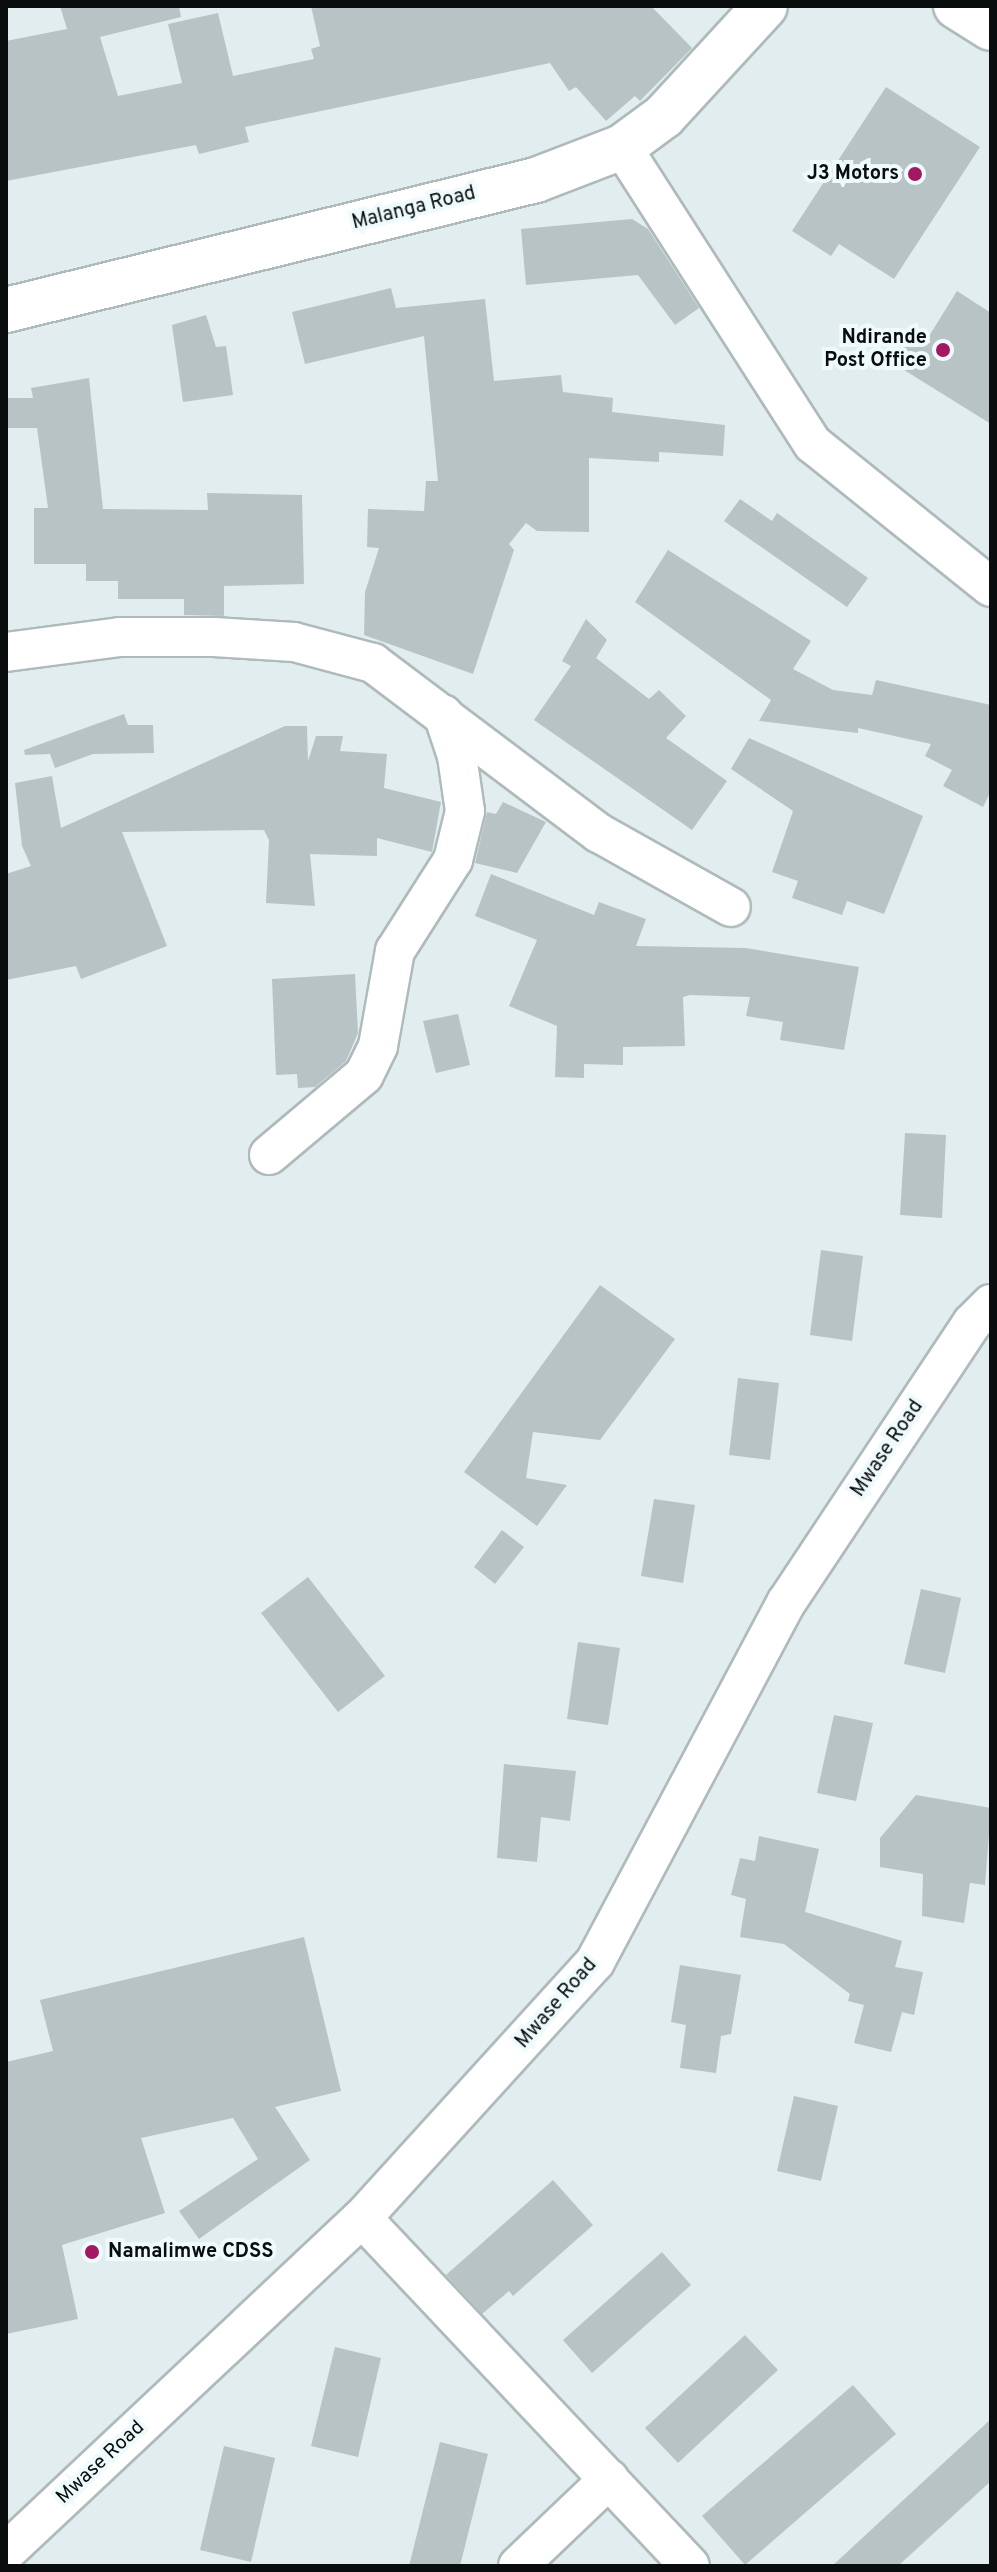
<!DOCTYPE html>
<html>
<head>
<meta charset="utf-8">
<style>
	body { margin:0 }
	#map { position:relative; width:997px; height:2572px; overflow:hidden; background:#e1edee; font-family:Overpass,sans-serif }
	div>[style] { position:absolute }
	.building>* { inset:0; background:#b8c3c5 }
	.roads { filter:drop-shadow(2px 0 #aebabb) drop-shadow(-2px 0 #aebabb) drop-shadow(0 2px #aebabb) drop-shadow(0 -2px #aebabb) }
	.street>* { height:38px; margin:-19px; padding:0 19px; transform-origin:19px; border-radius:19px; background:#fff }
	.secondary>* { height:44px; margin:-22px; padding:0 22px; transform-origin:22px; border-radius:22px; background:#fff }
	.dots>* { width:22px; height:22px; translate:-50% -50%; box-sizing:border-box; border:4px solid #eefafc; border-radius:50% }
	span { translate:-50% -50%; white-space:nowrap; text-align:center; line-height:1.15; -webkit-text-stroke:8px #eefafc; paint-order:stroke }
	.poi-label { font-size:20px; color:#090d0d; font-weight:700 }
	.right { translate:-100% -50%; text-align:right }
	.left { translate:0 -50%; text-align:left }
	.street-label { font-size:20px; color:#090d0d }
	.frame { position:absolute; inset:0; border:8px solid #090d0d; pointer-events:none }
</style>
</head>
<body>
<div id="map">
	<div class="building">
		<i style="clip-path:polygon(60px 6px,179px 6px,181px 17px,100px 37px,118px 96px,182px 83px,168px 24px,218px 13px,233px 76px,314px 59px,311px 49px,320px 46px,311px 6px,651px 6px,692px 48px,640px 101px,635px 96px,606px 121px,576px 87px,569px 91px,550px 63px,245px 127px,249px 142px,199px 154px,196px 145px,6px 181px,6px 41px,67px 29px)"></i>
		<i style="clip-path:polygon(886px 87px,980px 147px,894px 279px,839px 244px,831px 256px,792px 231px)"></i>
		<i style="clip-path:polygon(632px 219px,648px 229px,699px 308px,675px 325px,638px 275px,526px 285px,521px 229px)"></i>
		<i style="clip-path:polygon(391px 288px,396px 308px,485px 299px,494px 381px,561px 375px,563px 392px,613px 398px,612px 412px,725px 425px,723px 456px,659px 452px,659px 462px,589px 458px,589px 532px,537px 531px,526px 523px,509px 544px,514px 550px,473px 674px,364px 635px,365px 592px,379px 548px,367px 547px,368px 509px,424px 511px,426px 481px,438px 481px,424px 336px,305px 364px,292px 312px)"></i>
		<i style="clip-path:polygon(957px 291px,991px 313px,991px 424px,888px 360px,908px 329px,926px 341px)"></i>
		<i style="clip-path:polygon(206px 315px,216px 347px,226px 346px,233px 395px,183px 402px,172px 325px)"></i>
		<i style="clip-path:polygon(89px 378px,103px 509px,208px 510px,207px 493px,302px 495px,304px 584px,224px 586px,224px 616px,184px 615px,184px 599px,118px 599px,118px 581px,86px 581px,86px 564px,34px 564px,34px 508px,48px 508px,37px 428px,6px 428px,6px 398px,33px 398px,31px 388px)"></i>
		<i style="clip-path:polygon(740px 499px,772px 521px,777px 513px,868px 578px,847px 607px,724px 521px)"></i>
		<i style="clip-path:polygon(668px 550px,811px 641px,793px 669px,833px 690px,872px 695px,876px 680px,991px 705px,991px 791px,983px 807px,943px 786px,952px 770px,925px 756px,931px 744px,858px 728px,858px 733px,759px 721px,771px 700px,635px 602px)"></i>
		<i style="clip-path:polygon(586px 619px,607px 640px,596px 658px,649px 699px,659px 690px,686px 716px,666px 738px,727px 781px,692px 830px,534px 720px,571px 666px,562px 661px)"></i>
		<i style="clip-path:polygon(124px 714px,128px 725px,153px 725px,154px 753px,93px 754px,55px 768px,50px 754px,25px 755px,24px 750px)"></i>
		<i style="clip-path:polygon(285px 726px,307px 726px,308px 761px,316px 736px,343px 736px,340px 751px,387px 754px,384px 788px,441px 802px,432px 852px,377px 838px,377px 856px,310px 854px,315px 906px,266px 903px,269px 840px,264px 830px,122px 832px,167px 946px,81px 979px,76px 966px,6px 980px,6px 874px,31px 866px,22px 846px,15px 783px,52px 776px,61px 828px)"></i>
		<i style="clip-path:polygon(749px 738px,923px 816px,884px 914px,847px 901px,842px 915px,792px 898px,798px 881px,772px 872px,793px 811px,731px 769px)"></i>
		<i style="clip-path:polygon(503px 802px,546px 822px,517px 873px,475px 863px,487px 812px,496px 814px)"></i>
		<i style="clip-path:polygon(491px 874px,594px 915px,599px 902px,646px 919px,636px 946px,746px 948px,859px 967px,844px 1050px,780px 1040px,783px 1022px,746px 1016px,750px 997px,690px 995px,683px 997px,685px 1046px,623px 1047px,623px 1065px,584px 1064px,584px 1078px,555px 1077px,557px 1026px,509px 1006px,537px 940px,475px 916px)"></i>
		<i style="clip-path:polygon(355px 974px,358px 1033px,346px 1061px,315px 1087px,298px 1088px,297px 1074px,276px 1075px,272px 979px)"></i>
		<i style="clip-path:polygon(458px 1014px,470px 1065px,436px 1073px,423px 1021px)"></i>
		<i style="clip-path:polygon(905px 1133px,946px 1135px,942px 1218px,900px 1215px)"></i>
		<i style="clip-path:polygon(821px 1250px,863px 1256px,852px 1341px,810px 1335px)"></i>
		<i style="clip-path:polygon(600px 1285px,675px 1339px,600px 1440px,533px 1432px,526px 1478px,567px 1485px,537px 1526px,464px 1472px)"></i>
		<i style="clip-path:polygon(738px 1378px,779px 1383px,770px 1460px,729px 1455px)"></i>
		<i style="clip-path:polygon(654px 1499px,695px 1505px,683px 1583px,641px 1576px)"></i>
		<i style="clip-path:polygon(502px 1530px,524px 1547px,495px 1584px,474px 1567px)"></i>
		<i style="clip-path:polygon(308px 1577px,385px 1676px,338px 1712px,261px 1613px)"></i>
		<i style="clip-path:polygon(921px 1589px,961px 1598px,945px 1673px,904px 1664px)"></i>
		<i style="clip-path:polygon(578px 1642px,620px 1648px,608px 1725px,567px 1719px)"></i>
		<i style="clip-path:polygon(834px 1715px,873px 1723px,856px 1801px,817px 1793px)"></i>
		<i style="clip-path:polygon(504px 1764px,576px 1771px,570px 1821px,541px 1817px,537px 1862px,497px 1858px)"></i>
		<i style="clip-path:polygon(916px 1795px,991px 1808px,985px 1885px,970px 1883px,964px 1923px,922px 1916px,923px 1874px,880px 1867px,880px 1838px)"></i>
		<i style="clip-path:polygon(759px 1836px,819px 1849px,805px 1912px,902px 1941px,895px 1967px,923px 1972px,914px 2015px,902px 2012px,891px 2052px,854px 2043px,864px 2005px,848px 2001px,850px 1994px,784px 1944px,740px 1937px,746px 1899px,731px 1895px,740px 1858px,755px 1861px)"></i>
		<i style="clip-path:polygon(304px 1937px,341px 2091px,275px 2107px,310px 2160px,199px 2239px,179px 2211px,258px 2159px,233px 2118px,141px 2138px,165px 2213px,62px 2245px,78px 2319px,6px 2334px,6px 2062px,53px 2051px,40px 2000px)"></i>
		<i style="clip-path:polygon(680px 1965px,741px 1975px,731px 2034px,721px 2036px,716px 2073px,680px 2068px,686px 2025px,671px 2022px)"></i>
		<i style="clip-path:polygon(794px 2096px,838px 2106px,821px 2181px,777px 2171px)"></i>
		<i style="clip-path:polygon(553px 2180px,593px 2225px,513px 2296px,509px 2291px,482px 2314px,446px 2275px)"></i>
		<i style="clip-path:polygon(662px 2252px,691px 2285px,592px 2373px,563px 2340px)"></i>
		<i style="clip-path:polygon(745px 2335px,778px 2370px,678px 2463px,645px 2428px)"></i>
		<i style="clip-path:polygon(335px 2347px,381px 2358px,358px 2457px,311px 2446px)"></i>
		<i style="clip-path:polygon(853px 2385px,896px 2434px,745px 2565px,702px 2516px)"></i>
		<i style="clip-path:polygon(991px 2419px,991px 2481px,898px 2566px,832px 2566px)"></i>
		<i style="clip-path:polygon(440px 2442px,488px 2454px,460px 2566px,409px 2566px)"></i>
		<i style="clip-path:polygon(224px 2446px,275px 2458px,251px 2562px,200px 2550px)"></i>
	</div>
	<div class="roads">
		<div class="street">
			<i style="left:622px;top:147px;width:353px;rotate:57.3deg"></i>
			<i style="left:813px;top:444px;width:228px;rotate:38.8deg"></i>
			<i style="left:6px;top:652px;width:115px;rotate:-7.5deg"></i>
			<i style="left:120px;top:637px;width:94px"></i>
			<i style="left:214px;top:637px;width:80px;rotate:3.6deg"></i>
			<i style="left:294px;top:642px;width:82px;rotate:14.9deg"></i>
			<i style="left:373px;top:663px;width:283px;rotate:37deg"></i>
			<i style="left:599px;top:833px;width:151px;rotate:29.3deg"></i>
			<i style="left:269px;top:1155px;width:124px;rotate:-40.1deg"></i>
			<i style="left:364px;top:1075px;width:32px;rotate:-64deg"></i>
			<i style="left:378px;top:1046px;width:97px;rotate:-79.9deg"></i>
			<i style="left:395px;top:951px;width:108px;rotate:-57.5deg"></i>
			<i style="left:453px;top:860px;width:50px;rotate:-76.2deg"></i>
			<i style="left:465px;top:811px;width:56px;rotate:-98.3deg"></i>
			<i style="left:457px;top:756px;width:44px;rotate:-108.4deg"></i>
			<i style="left:362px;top:2218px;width:478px;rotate:46.7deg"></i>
			<i style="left:6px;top:2552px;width:488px;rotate:-43.2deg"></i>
			<i style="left:362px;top:2218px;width:346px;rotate:-47.7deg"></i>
			<i style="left:595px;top:1962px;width:407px;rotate:-62deg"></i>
			<i style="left:786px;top:1603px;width:336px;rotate:-56.4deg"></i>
			<i style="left:972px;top:1323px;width:27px;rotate:-45deg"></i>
			<i style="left:518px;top:2566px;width:126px;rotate:-43.7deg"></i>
		</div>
		<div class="secondary">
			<i style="left:956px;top:6px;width:41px;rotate:32.2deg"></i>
			<i style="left:6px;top:310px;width:546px;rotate:-13.78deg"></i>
			<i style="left:536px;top:180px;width:92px;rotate:-21deg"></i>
			<i style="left:622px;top:147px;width:52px;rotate:-36.4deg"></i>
			<i style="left:664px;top:116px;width:149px;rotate:-47.4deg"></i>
		</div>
	</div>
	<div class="dots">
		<i style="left:915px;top:174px;background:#a21862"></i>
		<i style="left:943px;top:350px;background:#a21862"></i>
		<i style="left:92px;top:2252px;background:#a21862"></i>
	</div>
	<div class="poi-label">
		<span class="right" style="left:899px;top:174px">J3 Motors</span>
		<span class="right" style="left:927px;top:350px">Ndirande<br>Post Office</span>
		<span class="left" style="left:108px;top:2252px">Namalimwe CDSS</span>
	</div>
	<div class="street-label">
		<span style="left:414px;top:209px;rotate:-14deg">Malanga Road</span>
		<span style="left:888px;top:1449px;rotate:-56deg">Mwase Road</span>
		<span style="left:557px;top:2004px;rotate:-49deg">Mwase Road</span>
		<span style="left:101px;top:2463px;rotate:-43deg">Mwase Road</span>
	</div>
	<div class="frame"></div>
</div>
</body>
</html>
